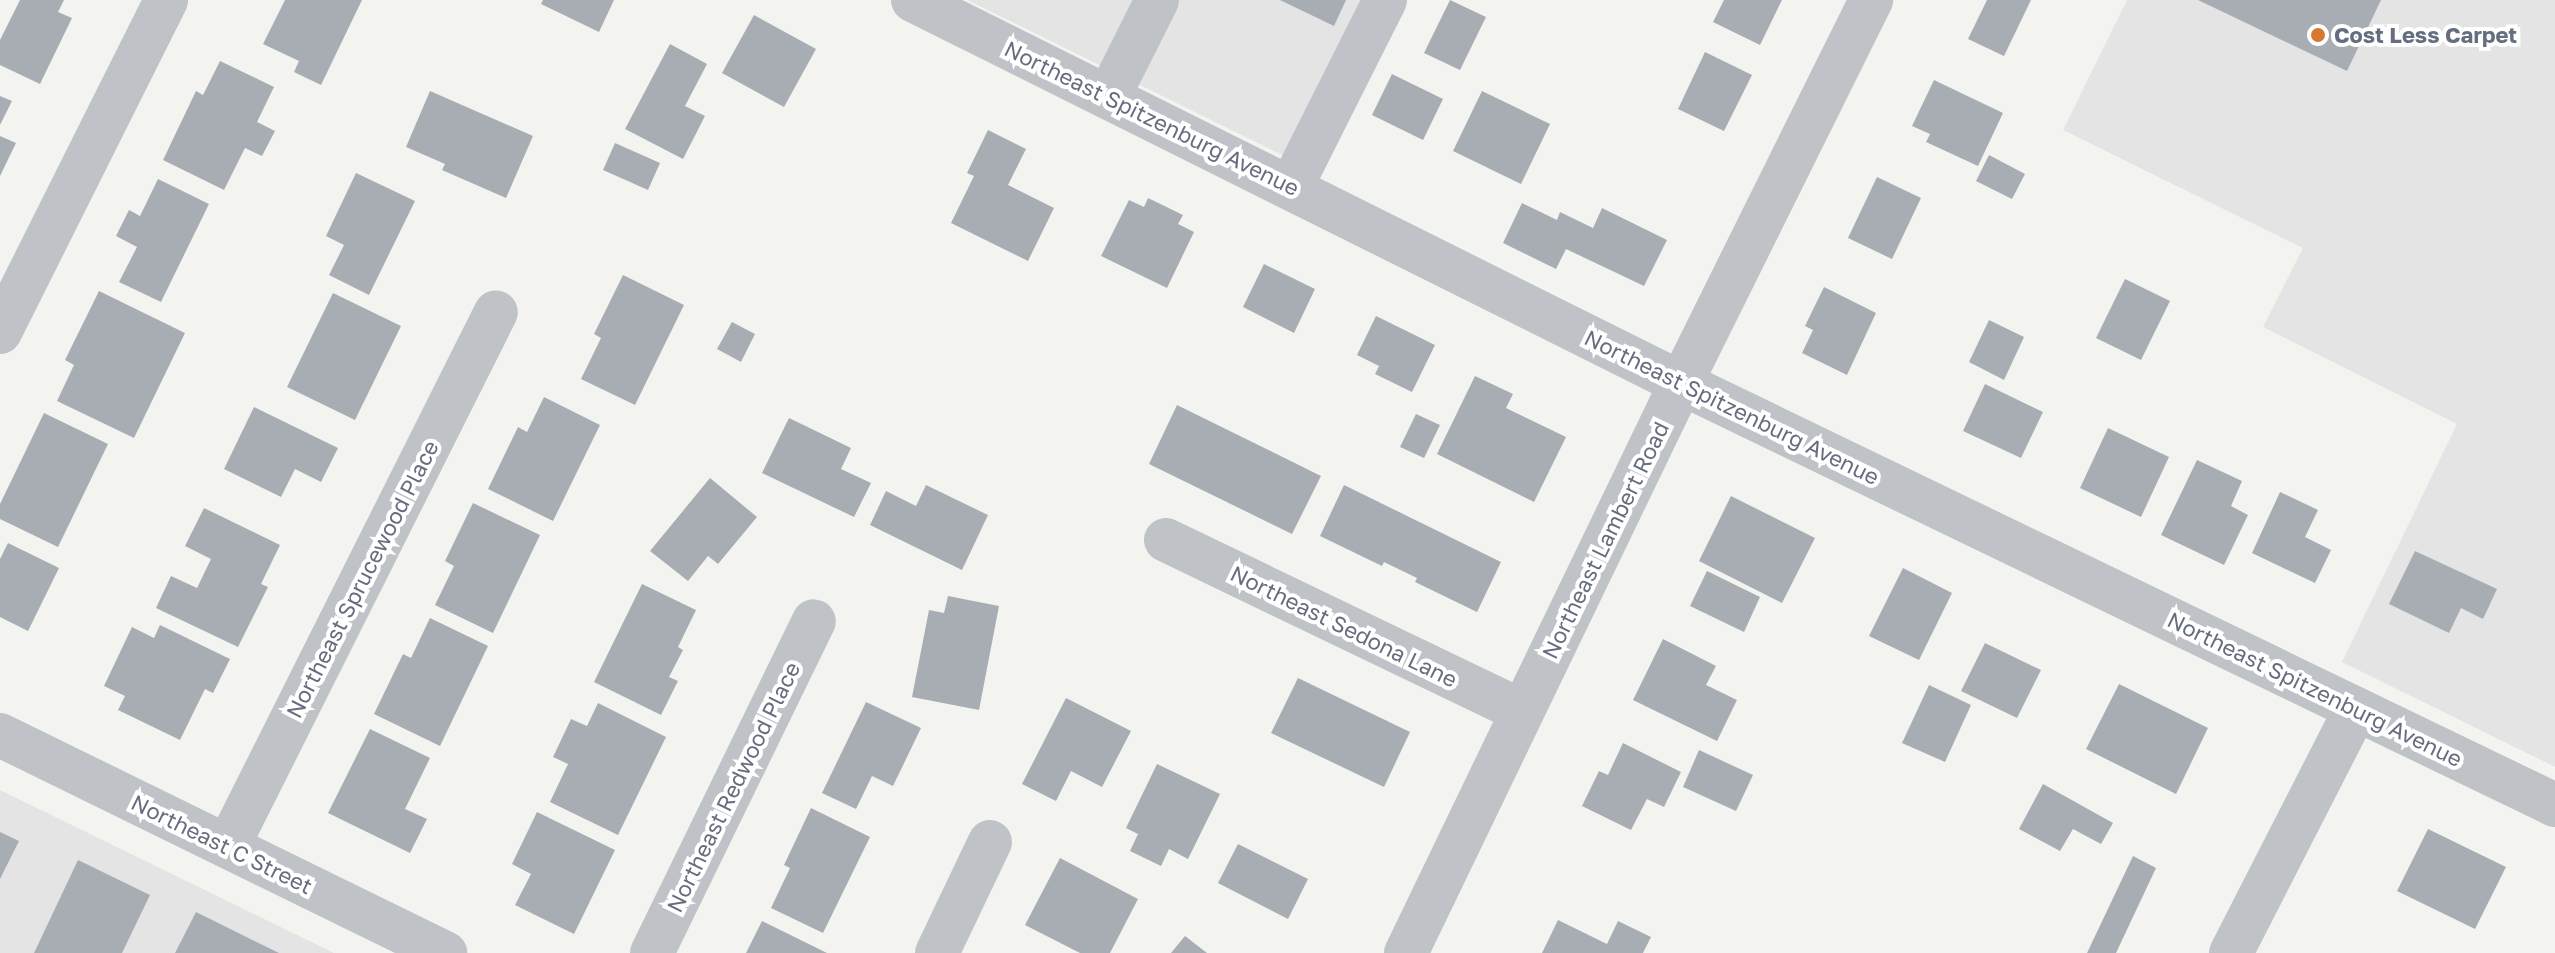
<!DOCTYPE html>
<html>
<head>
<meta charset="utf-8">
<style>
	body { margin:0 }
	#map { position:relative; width:2555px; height:953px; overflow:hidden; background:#f3f4f0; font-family:"Golos Text",sans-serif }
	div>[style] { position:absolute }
	.built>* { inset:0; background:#e4e4e4 }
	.building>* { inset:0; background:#a8adb4 }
	.minor>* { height:44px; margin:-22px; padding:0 22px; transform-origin:22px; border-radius:22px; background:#bfc2c6 }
	.dots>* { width:22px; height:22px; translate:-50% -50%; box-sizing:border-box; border:4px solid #fff; border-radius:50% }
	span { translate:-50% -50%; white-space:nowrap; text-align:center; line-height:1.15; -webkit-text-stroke:8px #fff; paint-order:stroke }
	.poi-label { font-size:22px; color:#656e7f; font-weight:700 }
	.left { translate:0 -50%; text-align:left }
	.street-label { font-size:22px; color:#656e7f }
</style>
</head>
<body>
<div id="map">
	<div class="built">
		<i style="clip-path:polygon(967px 0,1365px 0,1288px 158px)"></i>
		<i style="clip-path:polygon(2127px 0,2555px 0,2555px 767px,2342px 662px,2457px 424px,2263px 327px,2303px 248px,2063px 130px)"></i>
		<i style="clip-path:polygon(0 790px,334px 953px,0 953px)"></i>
	</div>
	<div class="building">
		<i style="clip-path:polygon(20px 0,64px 0,58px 12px,72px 18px,40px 84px,0 65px,0 40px)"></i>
		<i style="clip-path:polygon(285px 0,362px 0,321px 85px,294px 72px,299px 61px,263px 44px)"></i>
		<i style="clip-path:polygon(543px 0,614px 0,599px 32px,541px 4px)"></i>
		<i style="clip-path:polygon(1280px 0,1346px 0,1334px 26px)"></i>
		<i style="clip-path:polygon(1450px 0,1486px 17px,1460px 70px,1424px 53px)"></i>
		<i style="clip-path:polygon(1724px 0,1782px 0,1760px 45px,1713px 22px)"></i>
		<i style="clip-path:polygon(1987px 0,2031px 0,2004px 56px,1968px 39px)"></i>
		<i style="clip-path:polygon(2198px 0,2381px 0,2347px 71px)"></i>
		<i style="clip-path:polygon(754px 15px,816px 49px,784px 107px,722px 73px)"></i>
		<i style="clip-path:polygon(670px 44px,707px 64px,685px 106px,705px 116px,683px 159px,625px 129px)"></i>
		<i style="clip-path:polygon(1705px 52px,1752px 75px,1724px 131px,1678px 109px)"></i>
		<i style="clip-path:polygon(220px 61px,274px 87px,257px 122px,275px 131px,262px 156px,245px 148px,224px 190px,163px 160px,196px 91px,203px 95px)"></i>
		<i style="clip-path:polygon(1392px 74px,1443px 99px,1423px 140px,1372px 115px)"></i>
		<i style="clip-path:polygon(1934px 80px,2003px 113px,1978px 166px,1926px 142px,1930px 134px,1912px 126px)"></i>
		<i style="clip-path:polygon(430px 91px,533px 136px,506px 198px,442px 170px,445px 164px,406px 147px)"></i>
		<i style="clip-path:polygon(1482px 91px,1550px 124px,1521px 184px,1453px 151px)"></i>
		<i style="clip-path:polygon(0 96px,12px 101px,0 125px)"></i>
		<i style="clip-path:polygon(988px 130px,1026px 149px,1008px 185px,1054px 208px,1028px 261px,951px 223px,974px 176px,967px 173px)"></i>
		<i style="clip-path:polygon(0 136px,16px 143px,0 176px)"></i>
		<i style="clip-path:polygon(615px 143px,660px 163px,648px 190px,603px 170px)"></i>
		<i style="clip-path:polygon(1989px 155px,2025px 174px,2012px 199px,1976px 181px)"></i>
		<i style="clip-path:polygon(356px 173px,415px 201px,369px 295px,329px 275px,344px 245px,326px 236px)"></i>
		<i style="clip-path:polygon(1877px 177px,1921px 198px,1892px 259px,1848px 238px)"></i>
		<i style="clip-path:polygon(158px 179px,209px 204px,161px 302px,119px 282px,137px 247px,116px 236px,129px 210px,140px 216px)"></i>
		<i style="clip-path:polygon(1148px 198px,1183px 215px,1178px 224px,1194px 232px,1167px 288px,1101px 256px,1129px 200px,1144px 207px)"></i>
		<i style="clip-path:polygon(1522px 203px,1557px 220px,1560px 212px,1593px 228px,1602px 208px,1667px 240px,1644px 286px,1566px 249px,1556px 269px,1503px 243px)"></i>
		<i style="clip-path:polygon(1264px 264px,1315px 289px,1294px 333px,1243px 307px)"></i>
		<i style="clip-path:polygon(623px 275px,684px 305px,635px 405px,581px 379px,601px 338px,594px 334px)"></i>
		<i style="clip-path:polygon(2125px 279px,2170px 301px,2141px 360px,2096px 338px)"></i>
		<i style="clip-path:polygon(1824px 287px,1876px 313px,1847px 375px,1802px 353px,1813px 330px,1805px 326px)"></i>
		<i style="clip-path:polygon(99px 291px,185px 333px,134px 438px,57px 401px,74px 365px,65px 360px)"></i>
		<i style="clip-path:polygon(333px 293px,401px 326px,355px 420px,287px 387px)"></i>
		<i style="clip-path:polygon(1376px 316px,1435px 345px,1412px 392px,1375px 374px,1379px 366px,1357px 355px)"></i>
		<i style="clip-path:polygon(1989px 320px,2024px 337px,2004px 380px,1969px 362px)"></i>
		<i style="clip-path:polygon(732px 322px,755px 334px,741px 362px,717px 349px)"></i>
		<i style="clip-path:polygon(1475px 376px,1513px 394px,1506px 408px,1566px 437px,1534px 502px,1437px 454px)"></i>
		<i style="clip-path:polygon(1985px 384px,2043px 412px,2021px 458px,1963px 431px)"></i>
		<i style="clip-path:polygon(544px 397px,600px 425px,553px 521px,488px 489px,518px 427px,527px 432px)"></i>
		<i style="clip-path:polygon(1177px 405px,1321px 476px,1292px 534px,1149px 464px)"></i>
		<i style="clip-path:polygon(254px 407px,338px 448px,321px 482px,295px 469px,281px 497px,224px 469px)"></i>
		<i style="clip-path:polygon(44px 413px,108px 444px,58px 547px,0 519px,0 504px)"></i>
		<i style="clip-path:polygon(1416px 414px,1440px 425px,1424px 458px,1400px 447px)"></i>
		<i style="clip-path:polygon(789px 418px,851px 448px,841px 469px,871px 483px,854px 517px,762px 473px)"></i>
		<i style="clip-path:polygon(2108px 428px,2169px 457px,2141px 517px,2080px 488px)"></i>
		<i style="clip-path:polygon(2197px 460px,2242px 481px,2231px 506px,2248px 515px,2224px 565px,2161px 535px)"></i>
		<i style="clip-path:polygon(710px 478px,757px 517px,718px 564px,708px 556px,688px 581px,650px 551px)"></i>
		<i style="clip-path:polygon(926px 485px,988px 515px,962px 570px,870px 525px,886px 491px,916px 506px)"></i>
		<i style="clip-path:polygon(1344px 485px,1501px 562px,1477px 612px,1415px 582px,1417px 578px,1384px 562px,1382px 566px,1320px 536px)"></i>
		<i style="clip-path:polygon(2280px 492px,2318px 510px,2305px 537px,2331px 550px,2315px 583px,2252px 553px)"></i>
		<i style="clip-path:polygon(1731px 496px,1815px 538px,1782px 603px,1699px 561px)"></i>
		<i style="clip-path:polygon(473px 503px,540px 535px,493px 633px,435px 605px,454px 566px,445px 561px)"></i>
		<i style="clip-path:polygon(204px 508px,280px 545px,261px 584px,268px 587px,238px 647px,156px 608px,171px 576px,197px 588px,211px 559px,185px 546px)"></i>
		<i style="clip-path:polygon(8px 543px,59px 568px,28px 631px,0 617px,0 559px)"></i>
		<i style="clip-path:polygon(2415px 551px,2497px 589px,2483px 619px,2461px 608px,2449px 633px,2389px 604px)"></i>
		<i style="clip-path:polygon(1903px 568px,1952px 593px,1919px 660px,1869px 636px)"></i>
		<i style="clip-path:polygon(1707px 571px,1760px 597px,1744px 632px,1690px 606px)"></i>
		<i style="clip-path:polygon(642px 584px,696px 610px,678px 647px,683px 650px,669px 677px,678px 681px,661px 715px,594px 682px)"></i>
		<i style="clip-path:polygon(948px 596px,999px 606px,979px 710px,912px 697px,929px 610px,944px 613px)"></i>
		<i style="clip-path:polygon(430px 618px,488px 646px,440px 746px,374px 714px,403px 654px,411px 658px)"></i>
		<i style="clip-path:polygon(160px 625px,230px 659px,213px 693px,205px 689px,180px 740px,118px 710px,125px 696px,104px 686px,132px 627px,154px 638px)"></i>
		<i style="clip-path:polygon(1663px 639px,1716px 666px,1706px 685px,1737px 700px,1717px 741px,1633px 700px)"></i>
		<i style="clip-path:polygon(1985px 643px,2041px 670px,2017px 718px,1961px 691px)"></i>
		<i style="clip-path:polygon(1298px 678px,1410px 732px,1384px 787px,1271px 733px)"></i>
		<i style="clip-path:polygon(2119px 684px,2208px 728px,2176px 794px,2086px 749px)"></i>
		<i style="clip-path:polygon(1929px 685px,1971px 705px,1945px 762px,1902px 743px)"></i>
		<i style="clip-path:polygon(1066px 698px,1131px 731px,1102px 787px,1071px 771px,1056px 801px,1022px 784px)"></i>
		<i style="clip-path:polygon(866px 702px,921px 728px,893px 786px,872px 776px,856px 809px,822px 793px)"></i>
		<i style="clip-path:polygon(598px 703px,666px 737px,618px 835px,550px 802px,568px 764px,553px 757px,571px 719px,587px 726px)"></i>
		<i style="clip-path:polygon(370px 729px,430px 758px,405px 809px,427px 819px,410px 853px,328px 813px)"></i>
		<i style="clip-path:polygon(1623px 743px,1681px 772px,1664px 807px,1647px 799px,1631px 830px,1582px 806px,1599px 771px,1608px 775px)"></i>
		<i style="clip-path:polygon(1699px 750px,1753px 775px,1736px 811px,1683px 787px)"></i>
		<i style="clip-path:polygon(1157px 764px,1220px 794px,1188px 859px,1169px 849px,1161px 866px,1130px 851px,1138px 834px,1126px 828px)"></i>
		<i style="clip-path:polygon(2043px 784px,2113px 823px,2101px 844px,2073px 829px,2060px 851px,2019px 829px)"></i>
		<i style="clip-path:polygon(811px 808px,870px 837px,823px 933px,771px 908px,790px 868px,784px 865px)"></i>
		<i style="clip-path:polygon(537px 812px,615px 850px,574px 934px,515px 905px,531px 874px,512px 864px)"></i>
		<i style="clip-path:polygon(2428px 829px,2506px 867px,2475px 929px,2397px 891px)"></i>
		<i style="clip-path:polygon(0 832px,19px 841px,0 879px)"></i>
		<i style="clip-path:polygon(1238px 844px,1308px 879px,1288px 919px,1218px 883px)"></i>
		<i style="clip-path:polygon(2133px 856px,2156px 868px,2116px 953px,2087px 953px)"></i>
		<i style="clip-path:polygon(1060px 858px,1138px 899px,1110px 953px,1080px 953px,1025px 925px)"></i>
		<i style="clip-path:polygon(78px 860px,150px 895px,122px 953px,34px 953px)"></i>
		<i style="clip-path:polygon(196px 912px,279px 953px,175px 953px)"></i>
		<i style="clip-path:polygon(1558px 920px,1607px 944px,1618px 921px,1651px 937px,1643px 953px,1542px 953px)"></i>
		<i style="clip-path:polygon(762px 921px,827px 953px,746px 953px)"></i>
		<i style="clip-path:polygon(1185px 936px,1207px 953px,1171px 953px)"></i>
	</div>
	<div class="minor">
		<i style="left:913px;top:0;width:858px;rotate:26.51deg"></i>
		<i style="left:1681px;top:383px;width:971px;rotate:25.77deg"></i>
		<i style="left:1109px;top:96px;width:107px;rotate:-63.4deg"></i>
		<i style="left:1291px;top:187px;width:209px;rotate:-63.3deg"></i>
		<i style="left:0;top:332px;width:371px;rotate:-63.4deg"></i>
		<i style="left:1166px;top:540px;width:395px;rotate:25.7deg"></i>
		<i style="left:0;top:735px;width:496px;rotate:26.1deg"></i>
		<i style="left:228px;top:846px;width:597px;rotate:-63.35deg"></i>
		<i style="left:652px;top:953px;width:369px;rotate:-64deg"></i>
		<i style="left:937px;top:953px;width:123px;rotate:-64.5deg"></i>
		<i style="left:1406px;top:953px;width:633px;rotate:-64.24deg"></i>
		<i style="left:1681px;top:383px;width:428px;rotate:-63.6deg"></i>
		<i style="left:2231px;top:953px;width:274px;rotate:-62.9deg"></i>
	</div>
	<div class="dots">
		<i style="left:2318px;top:35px;background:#d57830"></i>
	</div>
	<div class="poi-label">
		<span class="left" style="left:2334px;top:35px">Cost Less Carpet</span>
	</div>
	<div class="street-label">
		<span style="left:1152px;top:118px;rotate:26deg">Northeast Spitzenburg Avenue</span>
		<span style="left:1732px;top:407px;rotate:26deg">Northeast Spitzenburg Avenue</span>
		<span style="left:1605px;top:540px;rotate:-64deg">Northeast Lambert Road</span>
		<span style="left:362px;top:579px;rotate:-63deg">Northeast Sprucewood Place</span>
		<span style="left:1344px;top:626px;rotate:26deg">Northeast Sedona Lane</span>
		<span style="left:2315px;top:689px;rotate:26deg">Northeast Spitzenburg Avenue</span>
		<span style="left:733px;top:787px;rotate:-64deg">Northeast Redwood Place</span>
		<span style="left:222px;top:844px;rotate:26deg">Northeast C Street</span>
	</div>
</div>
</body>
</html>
